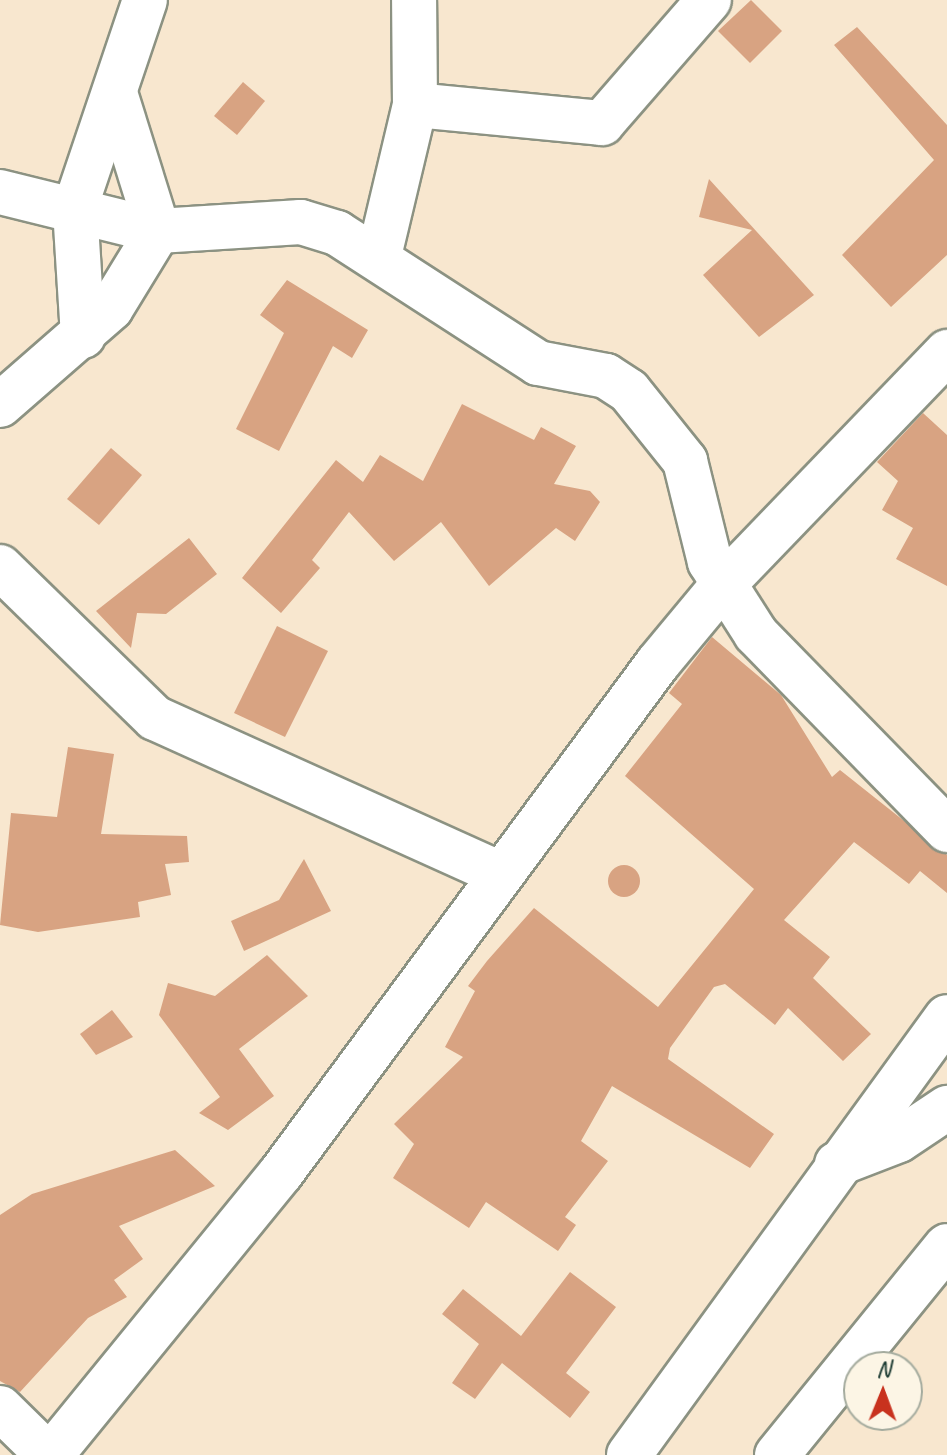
<!DOCTYPE html>
<html>
<head>
<meta charset="utf-8">
<style>
	body { margin:0 }
	#map { position:relative; width:947px; height:1455px; overflow:hidden; background:#f8e7cf; font-family:Caveat,sans-serif }
	div>[style] { position:absolute }
	.building>* { inset:0; background:#d8a382 }
	.round { border-radius:50% }
	.roads { filter:drop-shadow(2px 0 #8c9282) drop-shadow(-2px 0 #8c9282) drop-shadow(0 2px #8c9282) drop-shadow(0 -2px #8c9282) }
	.minor>* { height:44px; margin:-22px; padding:0 22px; transform-origin:22px; border-radius:22px; background:#fff }
	.major>* { height:44px; margin:-22px; padding:0 22px; transform-origin:22px; border-radius:22px; background:#fff }
	span { translate:-50% -50%; white-space:nowrap; text-align:center; line-height:1.15; -webkit-text-stroke:6px #fcf5e5; paint-order:stroke }
	.north { position:absolute; left:843px; top:1351px; width:80px; height:80px; box-sizing:border-box; background:#fcf5e5; border:2px solid #a4ab9e; border-radius:50%; rotate:1deg; font-size:22px; font-weight:700; line-height:32px; text-align:center; color:#1f3d34 }
	.north::after { content:''; display:block; margin:auto; width:28px; height:36px; background:#c8321e; clip-path:polygon(50% 0,100% 100%,50% 72%,0 100%) }
</style>
</head>
<body>
<div id="map">
	<div class="building">
		<i style="clip-path:polygon(751px 0,782px 31px,750px 63px,718px 31px)"></i>
		<i style="clip-path:polygon(857px 27px,947px 125px,947px 255px,891px 307px,842px 255px,934px 160px,834px 45px)"></i>
		<i style="clip-path:polygon(243px 82px,265px 101px,237px 135px,214px 116px)"></i>
		<i style="clip-path:polygon(709px 179px,814px 295px,759px 337px,703px 275px,752px 230px,699px 217px)"></i>
		<i style="clip-path:polygon(287px 280px,368px 330px,352px 358px,333px 346px,279px 451px,236px 429px,284px 333px,260px 315px)"></i>
		<i style="clip-path:polygon(462px 404px,534px 440px,541px 427px,576px 446px,554px 484px,590px 491px,600px 502px,575px 541px,556px 528px,489px 586px,441px 522px,394px 561px,349px 512px,312px 560px,320px 568px,281px 613px,242px 578px,336px 460px,363px 482px,380px 455px,423px 481px)"></i>
		<i style="clip-path:polygon(923px 413px,947px 435px,947px 586px,896px 559px,913px 528px,882px 510px,898px 481px,877px 462px)"></i>
		<i style="clip-path:polygon(111px 448px,142px 475px,99px 525px,67px 499px)"></i>
		<i style="clip-path:polygon(189px 538px,217px 574px,166px 614px,137px 613px,131px 648px,96px 611px)"></i>
		<i style="clip-path:polygon(277px 626px,328px 651px,285px 737px,234px 713px)"></i>
		<i style="clip-path:polygon(712px 637px,781px 695px,832px 777px,840px 770px,947px 855px,947px 893px,920px 871px,909px 884px,854px 842px,784px 920px,830px 957px,813px 978px,871px 1034px,843px 1061px,788px 1008px,775px 1025px,725px 984px,714px 987px,670px 1048px,668px 1059px,774px 1134px,750px 1168px,612px 1086px,581px 1141px,608px 1161px,565px 1217px,576px 1225px,558px 1251px,486px 1202px,469px 1228px,393px 1178px,414px 1144px,394px 1124px,463px 1057px,445px 1047px,475px 991px,468px 986px,487px 961px,534px 908px,658px 1007px,754px 889px,625px 776px,682px 704px,669px 693px)"></i>
		<i style="clip-path:polygon(68px 747px,114px 754px,101px 834px,187px 836px,189px 862px,165px 864px,171px 895px,138px 902px,140px 917px,38px 932px,0 925px,11px 813px,57px 817px)"></i>
		<i style="clip-path:polygon(304px 859px,331px 911px,244px 951px,231px 921px,279px 900px)"></i>
		<i class="round" style="left:608px;top:865px;width:32px;height:32px"></i>
		<i style="clip-path:polygon(267px 955px,308px 996px,239px 1049px,274px 1096px,228px 1130px,199px 1113px,220px 1097px,159px 1015px,168px 983px,215px 996px)"></i>
		<i style="clip-path:polygon(112px 1010px,133px 1037px,96px 1055px,80px 1034px)"></i>
		<i style="clip-path:polygon(175px 1150px,215px 1186px,119px 1226px,143px 1259px,114px 1280px,127px 1297px,88px 1318px,20px 1392px,0 1381px,0 1215px,32px 1194px)"></i>
		<i style="clip-path:polygon(570px 1272px,616px 1307px,566px 1373px,590px 1392px,570px 1418px,502px 1363px,475px 1399px,452px 1383px,479px 1344px,442px 1314px,463px 1289px,521px 1336px)"></i>
	</div>
	<div class="roads">
		<div class="minor">
			<i style="left:415px;top:105px;width:188px;rotate:5.5deg"></i>
			<i style="left:602px;top:123px;width:163px;rotate:-49deg"></i>
			<i style="left:0;top:192px;width:163px;rotate:13.9deg"></i>
			<i style="left:158px;top:231px;width:143px;rotate:-3.6deg"></i>
			<i style="left:301px;top:222px;width:38px;rotate:17deg"></i>
			<i style="left:337px;top:233px;width:239px;rotate:32.9deg"></i>
			<i style="left:538px;top:363px;width:69px;rotate:10.8deg"></i>
			<i style="left:606px;top:376px;width:27px;rotate:33deg"></i>
			<i style="left:629px;top:391px;width:90px;rotate:51.3deg"></i>
			<i style="left:685px;top:461px;width:104px;rotate:76.1deg"></i>
			<i style="left:710px;top:562px;width:85px;rotate:57.4deg"></i>
			<i style="left:756px;top:634px;width:274px;rotate:45.7deg"></i>
			<i style="left:379px;top:256px;width:155px;rotate:-76.6deg"></i>
			<i style="left:415px;top:105px;width:105px;rotate:-90.5deg"></i>
			<i style="left:83px;top:336px;width:128px;rotate:-93.6deg"></i>
			<i style="left:75px;top:208px;width:219px;rotate:-71.4deg"></i>
			<i style="left:0;top:405px;width:147px;rotate:-41.1deg"></i>
			<i style="left:111px;top:308px;width:90px;rotate:-58.6deg"></i>
			<i style="left:158px;top:231px;width:145px;rotate:-107.3deg"></i>
			<i style="left:0;top:567px;width:216px;rotate:44.3deg"></i>
			<i style="left:155px;top:718px;width:379px;rotate:24.3deg"></i>
			<i style="left:837px;top:1164px;width:66px;rotate:-21.2deg"></i>
			<i style="left:899px;top:1140px;width:58px;rotate:-33.7deg"></i>
			<i style="left:0;top:1408px;width:67px;rotate:44.4deg"></i>
			<i style="left:51px;top:1455px;width:364px;rotate:-50.8deg"></i>
			<i style="left:281px;top:1173px;width:634px;rotate:-53.53deg"></i>
			<i style="left:658px;top:663px;width:100px;rotate:-50.3deg"></i>
			<i style="left:722px;top:586px;width:325px;rotate:-46.1deg"></i>
			<i style="left:629px;top:1455px;width:541px;rotate:-54.02deg"></i>
		</div>
		<div class="major">
			<i style="left:777px;top:1455px;width:269px;rotate:-50.9deg"></i>
		</div>
	</div>
	<div class="north">N</div>
</div>
</body>
</html>
